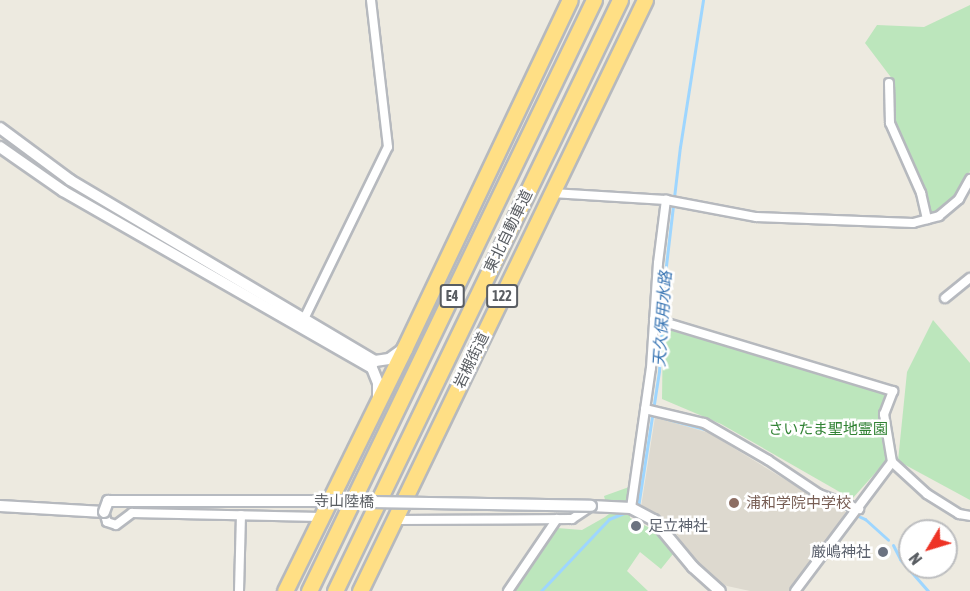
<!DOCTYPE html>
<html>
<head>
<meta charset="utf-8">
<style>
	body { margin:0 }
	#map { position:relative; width:970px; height:591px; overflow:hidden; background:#edeae0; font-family:"Asap Condensed","Noto Sans JP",sans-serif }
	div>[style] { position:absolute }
	.education>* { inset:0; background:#ddd9cf }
	.green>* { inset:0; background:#bce6bc }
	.stream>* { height:3px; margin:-1.5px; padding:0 1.5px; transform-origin:1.5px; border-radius:1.5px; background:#9ed6ff }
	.roads { filter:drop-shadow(2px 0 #b6b9be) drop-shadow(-2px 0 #b6b9be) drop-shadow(0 2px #b6b9be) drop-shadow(0 -2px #b6b9be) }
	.street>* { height:8px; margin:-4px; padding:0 4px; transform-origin:4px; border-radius:4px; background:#fff }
	.secondary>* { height:10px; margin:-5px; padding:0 5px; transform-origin:5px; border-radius:5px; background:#fff }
	.highway>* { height:15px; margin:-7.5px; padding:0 7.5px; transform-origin:7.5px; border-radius:7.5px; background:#ffdf85 }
	.bridges { filter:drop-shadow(2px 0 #b6bac0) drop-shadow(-2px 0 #b6bac0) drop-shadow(0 2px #b6bac0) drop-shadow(0 -2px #b6bac0) }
	.secondary-bridge>* { height:10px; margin:-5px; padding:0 5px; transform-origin:5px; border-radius:5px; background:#fff }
	.dots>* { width:16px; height:16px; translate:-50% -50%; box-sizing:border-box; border:3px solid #fff; border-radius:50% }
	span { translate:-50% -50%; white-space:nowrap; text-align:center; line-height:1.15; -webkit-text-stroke:5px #fff; paint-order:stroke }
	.shield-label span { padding:2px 4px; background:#fff; border:2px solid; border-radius:4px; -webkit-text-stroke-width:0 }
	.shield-label { font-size:14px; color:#595d62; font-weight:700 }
	.street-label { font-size:15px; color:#595d62 }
	.park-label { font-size:15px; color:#318234 }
	.education-label { font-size:15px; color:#785e54 }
	.left { translate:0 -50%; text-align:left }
	.worship-label { font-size:15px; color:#5b616d }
	.right { translate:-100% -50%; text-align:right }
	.water-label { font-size:16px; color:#3a76b4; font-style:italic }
	.north { position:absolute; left:898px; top:519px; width:60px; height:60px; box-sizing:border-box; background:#fff; border:2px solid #bdbec0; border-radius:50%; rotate:232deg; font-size:16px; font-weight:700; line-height:24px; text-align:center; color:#595d62 }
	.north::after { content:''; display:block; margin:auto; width:21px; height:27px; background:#ee3325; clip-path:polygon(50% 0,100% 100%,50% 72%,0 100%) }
</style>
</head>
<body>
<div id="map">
	<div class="education">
		<i style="clip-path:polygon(655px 417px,709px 433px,817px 499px,850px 514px,791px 591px,750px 591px,727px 586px,713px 579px,693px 561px,676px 533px,654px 513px,641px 507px)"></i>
	</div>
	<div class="green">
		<i style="clip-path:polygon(970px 5px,970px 171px,956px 198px,932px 214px,927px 212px,893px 123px,893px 80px,865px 43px,877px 25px,924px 27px)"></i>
		<i style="clip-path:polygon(933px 320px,970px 363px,970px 500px,898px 461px,907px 372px)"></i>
		<i style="clip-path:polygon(663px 328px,885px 394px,878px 417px,886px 461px,852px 499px,721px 424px,662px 399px)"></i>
		<i style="clip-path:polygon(629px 487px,630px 518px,660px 533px,673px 554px,661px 569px,640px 552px,627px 571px,648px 591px,512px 591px,528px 573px,557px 528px,582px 530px,605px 517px,609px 514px,604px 496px)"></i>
	</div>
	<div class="stream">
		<i style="left:653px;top:415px;width:61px;rotate:15.2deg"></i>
		<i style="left:786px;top:477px;width:35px;rotate:33deg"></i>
		<i style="left:815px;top:496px;width:39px;rotate:23deg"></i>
		<i style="left:638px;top:507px;width:138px;rotate:-81.2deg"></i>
		<i style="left:659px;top:371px;width:97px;rotate:-86.5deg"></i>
		<i style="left:665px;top:274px;width:128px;rotate:-83.3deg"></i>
		<i style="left:680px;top:147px;width:149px;rotate:-81.1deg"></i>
		<i style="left:856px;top:515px;width:10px;rotate:24deg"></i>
		<i style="left:865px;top:519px;width:31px;rotate:42deg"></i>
		<i style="left:893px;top:545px;width:16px;rotate:63deg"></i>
		<i style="left:900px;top:559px;width:43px;rotate:48.8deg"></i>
		<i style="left:541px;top:591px;width:99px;rotate:-46.6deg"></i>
		<i style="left:609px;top:519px;width:18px;rotate:-22deg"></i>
	</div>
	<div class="roads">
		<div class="street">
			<i style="left:889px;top:83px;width:40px;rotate:88.6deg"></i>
			<i style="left:890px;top:123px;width:77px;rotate:66.1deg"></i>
			<i style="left:921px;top:193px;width:27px;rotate:77deg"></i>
			<i style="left:552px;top:193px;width:114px;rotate:3.5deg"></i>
			<i style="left:666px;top:200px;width:92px;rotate:10.7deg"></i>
			<i style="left:756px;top:217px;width:157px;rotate:2.2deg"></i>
			<i style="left:913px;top:223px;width:27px;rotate:-15deg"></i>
			<i style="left:939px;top:216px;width:26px;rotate:-40deg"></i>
			<i style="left:959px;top:199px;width:23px;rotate:-61deg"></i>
			<i style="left:945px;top:298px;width:32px;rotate:-39deg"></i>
			<i style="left:304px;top:319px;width:191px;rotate:-64deg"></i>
			<i style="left:388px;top:147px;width:148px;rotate:-96.6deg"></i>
			<i style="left:654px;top:319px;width:250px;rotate:16.8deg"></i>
			<i style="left:893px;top:391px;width:25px;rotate:111deg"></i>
			<i style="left:884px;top:414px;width:49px;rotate:80.5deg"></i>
			<i style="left:892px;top:462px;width:161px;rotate:126.9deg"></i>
			<i style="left:645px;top:409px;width:61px;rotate:13.3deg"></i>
			<i style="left:704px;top:423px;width:74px;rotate:30deg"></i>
			<i style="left:768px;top:460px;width:61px;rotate:33.7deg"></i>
			<i style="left:819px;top:494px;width:43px;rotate:20.6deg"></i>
			<i style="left:892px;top:462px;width:47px;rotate:42.4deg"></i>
			<i style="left:927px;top:494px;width:38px;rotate:32deg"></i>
			<i style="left:959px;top:514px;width:11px;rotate:10deg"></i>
			<i style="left:631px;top:508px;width:141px;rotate:-81.9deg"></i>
			<i style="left:651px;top:368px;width:105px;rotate:-86.2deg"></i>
			<i style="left:658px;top:263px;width:64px;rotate:-82.8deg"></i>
			<i style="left:104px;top:512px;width:10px;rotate:73deg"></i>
			<i style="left:107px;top:522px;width:9px;rotate:18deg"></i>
			<i style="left:116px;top:525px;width:20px;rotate:-37deg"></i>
			<i style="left:132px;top:513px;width:189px;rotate:1.2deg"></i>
			<i style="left:395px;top:520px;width:177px;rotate:-0.3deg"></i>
			<i style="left:572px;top:519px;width:23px;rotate:-34deg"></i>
			<i style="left:239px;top:591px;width:76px;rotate:-88.5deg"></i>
			<i style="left:508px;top:591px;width:87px;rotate:-55.8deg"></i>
		</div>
		<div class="secondary">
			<i style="left:0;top:128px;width:87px;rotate:36.6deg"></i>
			<i style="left:70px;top:180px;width:355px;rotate:30.7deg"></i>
			<i style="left:375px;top:361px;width:14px;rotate:-8deg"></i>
			<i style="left:389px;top:359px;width:17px;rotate:-36deg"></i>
			<i style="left:0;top:147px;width:77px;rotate:34.9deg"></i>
			<i style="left:63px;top:191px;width:356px;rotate:29.8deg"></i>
			<i style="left:372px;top:368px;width:16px;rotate:68deg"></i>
			<i style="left:378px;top:383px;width:16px;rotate:90deg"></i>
			<i style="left:0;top:506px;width:104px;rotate:3.3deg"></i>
			<i style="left:591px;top:506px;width:40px;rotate:2.9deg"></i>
			<i style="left:631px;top:508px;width:26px;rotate:28deg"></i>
			<i style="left:654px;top:520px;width:61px;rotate:50.3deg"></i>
			<i style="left:693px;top:567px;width:36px;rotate:42deg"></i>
		</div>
		<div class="highway">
			<i style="left:285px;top:591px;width:270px;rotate:-63.8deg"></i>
			<i style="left:404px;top:349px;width:386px;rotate:-64.6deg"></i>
			<i style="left:309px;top:591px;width:656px;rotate:-64.26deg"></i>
			<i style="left:335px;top:591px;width:656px;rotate:-64.26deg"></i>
			<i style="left:360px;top:591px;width:656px;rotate:-64.26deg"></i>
		</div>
	</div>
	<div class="bridges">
		<div class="secondary-bridge">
			<i style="left:104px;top:512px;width:12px;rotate:-70deg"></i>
			<i style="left:108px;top:501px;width:204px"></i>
			<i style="left:312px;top:501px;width:279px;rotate:1deg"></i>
		</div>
	</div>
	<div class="dots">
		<i style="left:734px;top:503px;background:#8d6e63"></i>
		<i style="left:636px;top:526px;background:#6b7280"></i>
		<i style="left:883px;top:552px;background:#6b7280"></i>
	</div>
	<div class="shield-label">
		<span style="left:452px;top:296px">E4</span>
		<span style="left:502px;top:296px">122</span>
	</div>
	<div class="street-label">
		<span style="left:508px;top:231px;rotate:-64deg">東北自動車道</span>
		<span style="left:471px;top:360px;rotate:-64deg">岩槻街道</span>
		<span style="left:344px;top:501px;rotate:1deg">寺山陸橋</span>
	</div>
	<div class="park-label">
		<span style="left:828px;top:429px">さいたま聖地霊園</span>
	</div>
	<div class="education-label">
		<span class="left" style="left:746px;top:503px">浦和学院中学校</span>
	</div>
	<div class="worship-label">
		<span class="left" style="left:648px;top:526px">足立神社</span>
		<span class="right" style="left:871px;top:552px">厳嶋神社</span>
	</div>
	<div class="water-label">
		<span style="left:662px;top:319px;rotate:-86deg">天久保用水路</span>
	</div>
	<div class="north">N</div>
</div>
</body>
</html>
